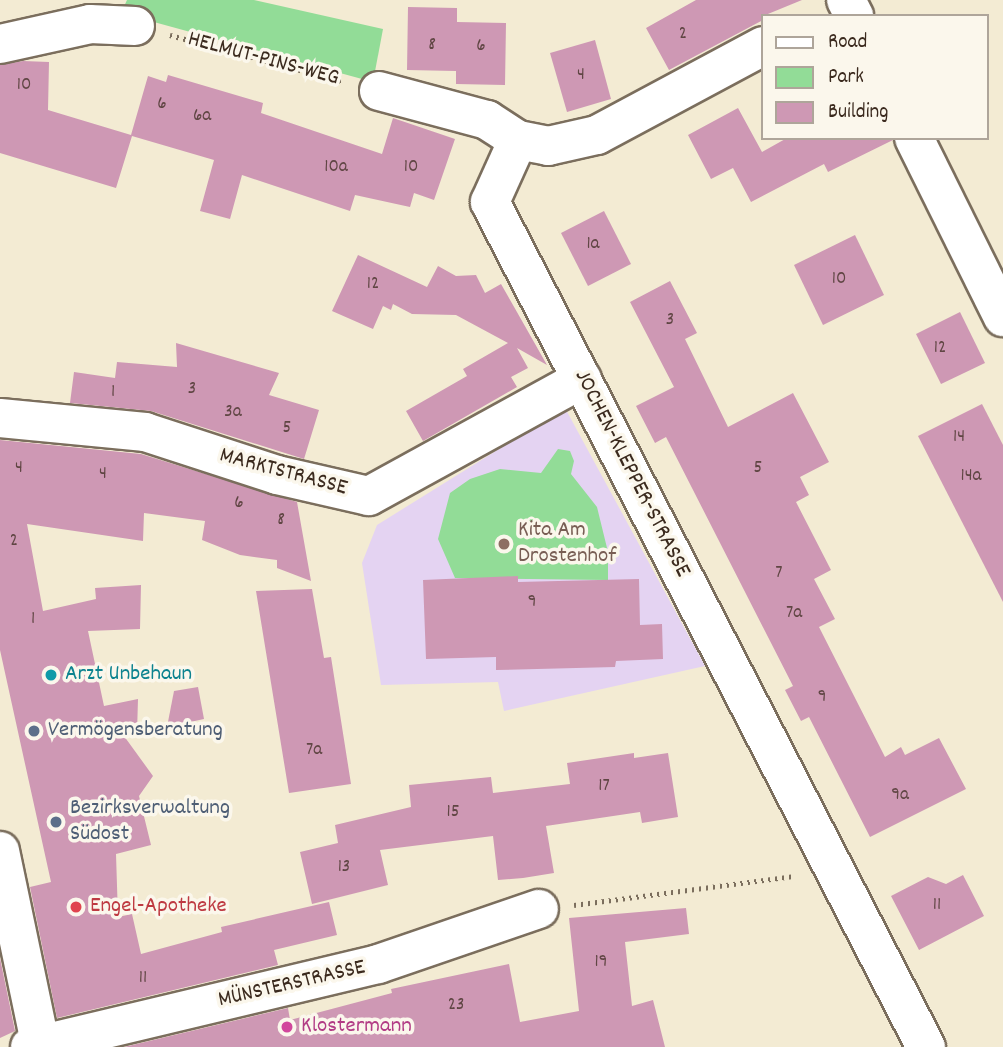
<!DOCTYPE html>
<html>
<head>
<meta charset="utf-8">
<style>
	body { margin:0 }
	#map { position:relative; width:1003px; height:1047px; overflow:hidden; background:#f3ebd3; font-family:Dekko,sans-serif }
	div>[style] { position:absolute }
	.built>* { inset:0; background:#e4d3f2 }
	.green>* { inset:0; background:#92dc97 }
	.building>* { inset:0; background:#ce98b4 }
	.path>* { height:4.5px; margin-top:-2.25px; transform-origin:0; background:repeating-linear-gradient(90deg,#7b6e5d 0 2px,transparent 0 7px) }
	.roads { filter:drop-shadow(2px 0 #7b6e5d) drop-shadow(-2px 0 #7b6e5d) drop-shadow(0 2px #7b6e5d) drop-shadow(0 -2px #7b6e5d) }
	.minor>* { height:38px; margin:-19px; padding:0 19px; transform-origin:19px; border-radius:19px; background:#fff }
	.dots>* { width:19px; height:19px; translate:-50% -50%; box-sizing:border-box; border:4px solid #fbf7ec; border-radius:50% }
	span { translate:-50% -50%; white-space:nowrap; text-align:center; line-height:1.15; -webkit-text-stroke:7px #fbf7ec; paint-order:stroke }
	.number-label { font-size:19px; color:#604644 }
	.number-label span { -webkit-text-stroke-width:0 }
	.street-label { font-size:23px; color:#3b2a1e }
	.education-label { font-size:23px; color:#785e54 }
	.left { translate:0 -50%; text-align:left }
	.culture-label { font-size:23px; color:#0d838f }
	.service-label { font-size:23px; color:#4e5e75 }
	.health-label { font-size:23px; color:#be3a42 }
	.hotel-label { font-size:23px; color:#b23c85 }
	.legend { position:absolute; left:761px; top:14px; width:228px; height:126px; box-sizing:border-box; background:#fbf7ec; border:2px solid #aea59a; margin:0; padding:9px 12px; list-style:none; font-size:21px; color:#3b2a1e }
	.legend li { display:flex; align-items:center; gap:14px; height:35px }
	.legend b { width:35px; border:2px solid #aea59a }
</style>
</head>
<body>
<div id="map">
	<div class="built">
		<i style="clip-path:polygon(565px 408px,705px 666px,504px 711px,498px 682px,381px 685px,362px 563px,377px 525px)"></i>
	</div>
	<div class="green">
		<i style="clip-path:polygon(127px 0,254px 0,383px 29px,373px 82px,121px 13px)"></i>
		<i style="clip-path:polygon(558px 449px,570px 451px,574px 461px,571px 474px,597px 507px,608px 552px,608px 580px,455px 578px,438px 539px,450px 493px,470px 479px,500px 469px,541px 473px)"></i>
	</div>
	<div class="building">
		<i style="clip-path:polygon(696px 0,802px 0,763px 16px,763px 20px,669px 70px,646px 28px)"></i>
		<i style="clip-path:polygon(408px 7px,457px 8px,457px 22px,506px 23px,505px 85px,456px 84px,456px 71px,407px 70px)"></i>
		<i style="clip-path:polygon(595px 40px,611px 99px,567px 112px,550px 53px)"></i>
		<i style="clip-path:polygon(23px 61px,49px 62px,48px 110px,131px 135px,148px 76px,166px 82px,168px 75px,263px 103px,261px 113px,382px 154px,393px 118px,455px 139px,434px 200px,414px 193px,410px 207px,355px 195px,350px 211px,242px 175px,230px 219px,200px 211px,214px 160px,132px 136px,116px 188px,0 153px,0 65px)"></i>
		<i style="clip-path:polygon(738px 108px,762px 152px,787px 138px,893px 140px,828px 172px,824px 164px,751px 202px,733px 168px,711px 179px,688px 135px)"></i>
		<i style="clip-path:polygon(604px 211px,631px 264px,588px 286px,561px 233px)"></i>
		<i style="clip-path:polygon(855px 235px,884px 295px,823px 325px,794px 265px)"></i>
		<i style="clip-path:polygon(358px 255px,427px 287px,438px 266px,456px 276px,476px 275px,485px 293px,501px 284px,547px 365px,517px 348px,528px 368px,511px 377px,517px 387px,423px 441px,406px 411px,467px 376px,463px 369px,508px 343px,456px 315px,412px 314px,393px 304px,391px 310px,383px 306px,373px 329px,332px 311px)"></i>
		<i style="clip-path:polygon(670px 281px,697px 333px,685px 339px,728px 427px,793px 393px,829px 462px,800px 477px,809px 495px,796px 502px,831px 570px,814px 579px,835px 619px,819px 627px,885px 757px,901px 747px,905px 755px,939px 738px,966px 789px,870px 837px,809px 717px,801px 721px,785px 690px,793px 686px,666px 437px,655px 443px,636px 406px,674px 387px,630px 302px)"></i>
		<i style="clip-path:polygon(960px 312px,985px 363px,941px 384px,916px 334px)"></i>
		<i style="clip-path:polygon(176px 343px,279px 373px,269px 395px,319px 410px,304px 459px,151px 411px,70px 403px,74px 372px,115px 378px,117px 362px,177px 367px)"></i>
		<i style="clip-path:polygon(982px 404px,1003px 445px,1003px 602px,918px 436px)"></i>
		<i style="clip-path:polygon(0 440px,141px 454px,297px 502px,311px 581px,277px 568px,277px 560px,240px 555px,202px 540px,205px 521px,144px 513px,143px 541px,27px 524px,43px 611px,96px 599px,95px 588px,141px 585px,140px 629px,88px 631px,104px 706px,138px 699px,137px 733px,124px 736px,153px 776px,139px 796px,151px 845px,116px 854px,118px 917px,132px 914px,141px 954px,222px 932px,221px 927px,329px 902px,337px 935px,274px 950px,278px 965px,57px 1018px,30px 887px,51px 882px,0 650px)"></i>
		<i style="clip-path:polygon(518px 576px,518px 582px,639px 579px,640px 625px,662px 624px,663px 659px,616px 661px,615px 667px,496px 670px,496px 657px,426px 659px,423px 580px)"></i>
		<i style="clip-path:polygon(312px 589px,324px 658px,331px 657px,351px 784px,289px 793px,256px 591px)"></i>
		<i style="clip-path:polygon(198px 687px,204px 719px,167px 727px,174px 691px)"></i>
		<i style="clip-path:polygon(634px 753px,634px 758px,668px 753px,678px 817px,642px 823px,640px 812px,546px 826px,554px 873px,523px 878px,498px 880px,493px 836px,380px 850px,388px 885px,312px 904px,300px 852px,338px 843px,335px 825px,411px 807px,409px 785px,491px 777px,493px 793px,570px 784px,567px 763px)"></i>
		<i style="clip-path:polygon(963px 875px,984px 916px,919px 950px,891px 896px,928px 877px,946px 884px)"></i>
		<i style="clip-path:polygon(686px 908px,689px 934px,625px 942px,632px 1006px,653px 1000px,665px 1047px,124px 1047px,288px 1008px,290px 1020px,392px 993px,391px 989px,509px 964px,520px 1022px,579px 1011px,569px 918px)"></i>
		<i style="clip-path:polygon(0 958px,15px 1031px,0 1038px)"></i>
	</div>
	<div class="path">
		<i style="left:170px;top:35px;width:180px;rotate:15.1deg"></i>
		<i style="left:574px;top:905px;width:223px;rotate:-7.5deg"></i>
	</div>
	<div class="roads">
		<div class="minor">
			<i style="left:846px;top:0;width:18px;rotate:63deg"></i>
			<i style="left:0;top:44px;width:92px;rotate:-12.5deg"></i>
			<i style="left:90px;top:24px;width:45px;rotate:2.5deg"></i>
			<i style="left:379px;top:91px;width:112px;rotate:15deg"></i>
			<i style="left:487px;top:120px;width:37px;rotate:33deg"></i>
			<i style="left:518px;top:140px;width:31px;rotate:11deg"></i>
			<i style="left:548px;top:146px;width:50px;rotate:-12.7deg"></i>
			<i style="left:597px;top:135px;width:188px;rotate:-28.2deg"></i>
			<i style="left:914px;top:138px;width:200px;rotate:63.6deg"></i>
			<i style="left:518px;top:140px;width:68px;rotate:114.3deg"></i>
			<i style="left:490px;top:202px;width:951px;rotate:62.71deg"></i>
			<i style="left:0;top:418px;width:146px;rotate:5.5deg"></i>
			<i style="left:145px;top:432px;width:139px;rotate:18deg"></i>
			<i style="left:277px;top:475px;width:94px;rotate:12.9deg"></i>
			<i style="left:369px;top:496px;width:243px;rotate:-28.8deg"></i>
			<i style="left:0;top:851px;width:200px;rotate:78.2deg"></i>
			<i style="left:30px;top:1047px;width:358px;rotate:-13.4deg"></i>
			<i style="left:378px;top:964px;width:170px;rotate:-18.9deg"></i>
		</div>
	</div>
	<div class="dots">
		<i style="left:504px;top:544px;background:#8d6e63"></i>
		<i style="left:51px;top:675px;background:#0f9aa8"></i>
		<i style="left:34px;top:731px;background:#5c6f8a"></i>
		<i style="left:56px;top:822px;background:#5c6f8a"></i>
		<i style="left:76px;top:907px;background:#e0444e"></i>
		<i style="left:287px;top:1027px;background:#d1479c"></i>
	</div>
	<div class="number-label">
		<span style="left:683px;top:35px">2</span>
		<span style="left:432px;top:46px">8</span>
		<span style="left:481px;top:47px">6</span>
		<span style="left:581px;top:76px">4</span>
		<span style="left:24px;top:86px">10</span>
		<span style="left:162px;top:105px">6</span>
		<span style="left:202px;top:117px">6a</span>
		<span style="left:336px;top:168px">10a</span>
		<span style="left:411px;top:168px">10</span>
		<span style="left:593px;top:245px">1a</span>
		<span style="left:839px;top:280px">10</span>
		<span style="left:373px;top:285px">12</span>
		<span style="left:670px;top:321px">3</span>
		<span style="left:940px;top:349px">12</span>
		<span style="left:192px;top:390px">3</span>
		<span style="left:113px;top:393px">1</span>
		<span style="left:233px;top:413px">3a</span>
		<span style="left:287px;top:429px">5</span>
		<span style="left:959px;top:438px">14</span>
		<span style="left:19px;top:469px">4</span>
		<span style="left:758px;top:469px">5</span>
		<span style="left:103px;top:475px">4</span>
		<span style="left:971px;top:477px">14a</span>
		<span style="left:239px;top:504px">6</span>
		<span style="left:281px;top:521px">8</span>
		<span style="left:14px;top:542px">2</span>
		<span style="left:779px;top:574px">7</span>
		<span style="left:532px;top:603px">9</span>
		<span style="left:794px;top:614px">7a</span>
		<span style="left:33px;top:620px">1</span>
		<span style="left:822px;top:698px">9</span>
		<span style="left:314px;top:751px">7a</span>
		<span style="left:604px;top:787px">17</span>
		<span style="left:900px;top:796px">9a</span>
		<span style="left:453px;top:813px">15</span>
		<span style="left:344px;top:868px">13</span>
		<span style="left:937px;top:906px">11</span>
		<span style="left:601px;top:963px">19</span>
		<span style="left:143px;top:979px">11</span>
		<span style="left:456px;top:1006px">23</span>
	</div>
	<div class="street-label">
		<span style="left:263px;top:60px;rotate:15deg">HELMUT-PINS-WEG</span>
		<span style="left:283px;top:473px;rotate:15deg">MARKTSTRASSE</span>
		<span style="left:631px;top:474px;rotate:63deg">JOCHEN-KLEPPER-STRASSE</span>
		<span style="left:292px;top:985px;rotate:-13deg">MÜNSTERSTRASSE</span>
	</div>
	<div class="education-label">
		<span class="left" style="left:518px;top:544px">Kita Am<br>Drostenhof</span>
	</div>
	<div class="culture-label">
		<span class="left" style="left:65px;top:675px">Arzt Unbehaun</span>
	</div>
	<div class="service-label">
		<span class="left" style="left:48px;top:731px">Vermögensberatung</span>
		<span class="left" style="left:70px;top:822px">Bezirksverwaltung<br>Südost</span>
	</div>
	<div class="health-label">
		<span class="left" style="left:90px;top:907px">Engel-Apotheke</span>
	</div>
	<div class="hotel-label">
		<span class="left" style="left:301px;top:1027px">Klostermann</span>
	</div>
	<ul class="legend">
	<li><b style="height:9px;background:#fff"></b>Road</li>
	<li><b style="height:19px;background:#92dc97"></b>Park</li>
	<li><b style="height:19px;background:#ce98b4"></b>Building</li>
	</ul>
</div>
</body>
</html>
